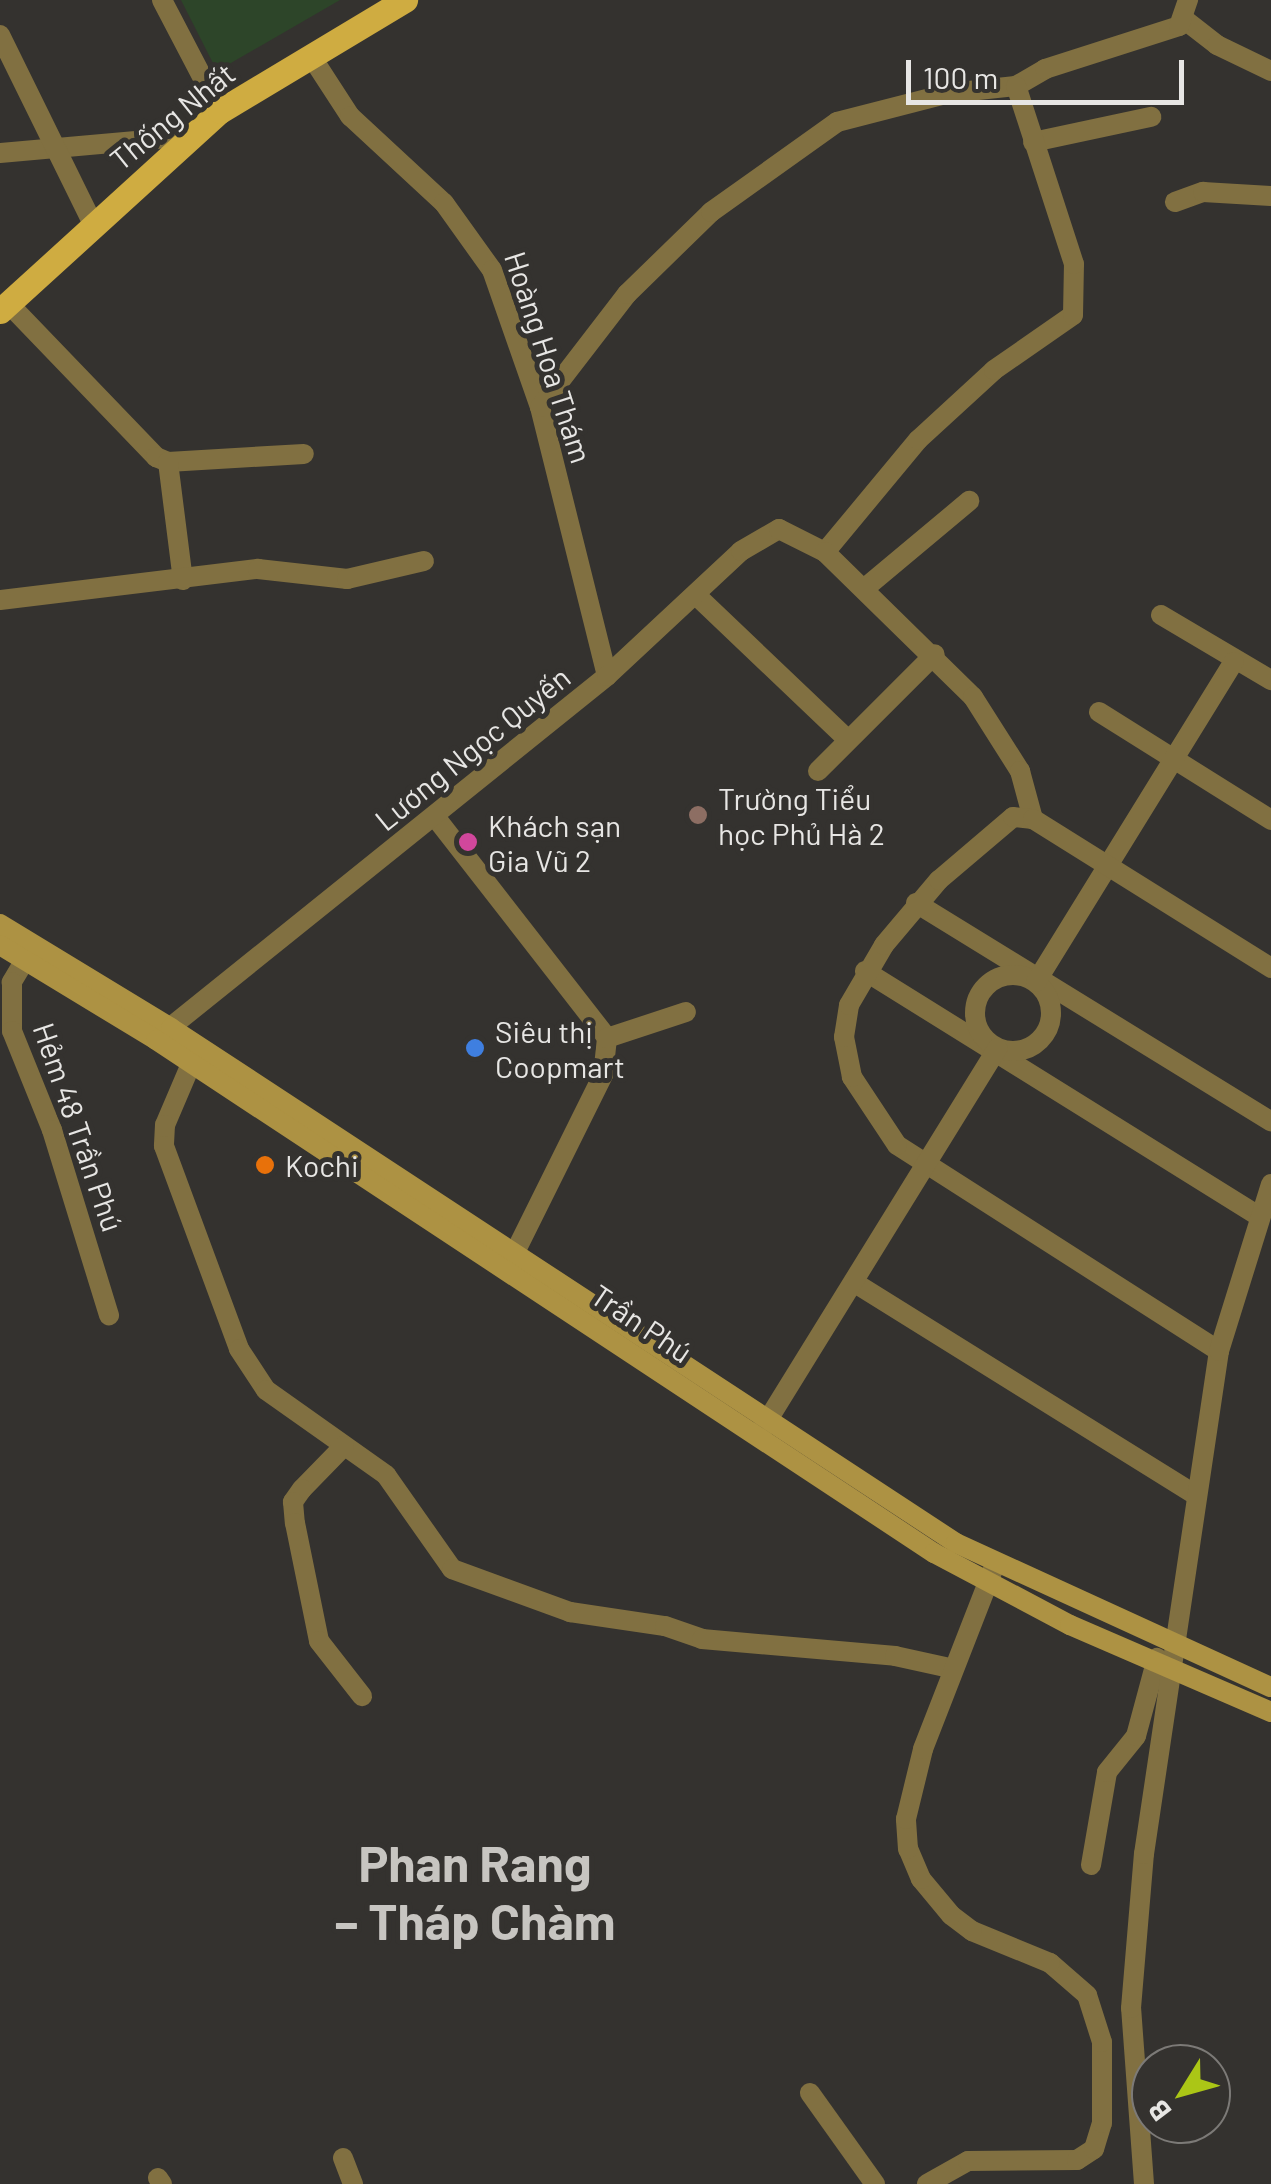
<!DOCTYPE html>
<html>
<head>
<meta charset="utf-8">
<style>
	body { margin:0 }
	#map { position:relative; width:1271px; height:2184px; overflow:hidden; background:#34322f; font-family:Barlow,sans-serif }
	div>[style] { position:absolute }
	.green>* { inset:0; background:#2d4529 }
	.minor>* { height:20px; margin:-10px; padding:0 10px; transform-origin:10px; border-radius:10px; background:#817041 }
	.minor>.ring { margin:-10px; padding:0; box-sizing:content-box; background:none; border:20px solid #817041; border-radius:50% }
	.tertiary>* { height:20px; margin:-10px; padding:0 10px; transform-origin:10px; border-radius:10px; background:#817041 }
	.secondary>* { height:20px; margin:-10px; padding:0 10px; transform-origin:10px; border-radius:10px; background:#ad9243 }
	.primary>* { height:25px; margin:-12.5px; padding:0 12.5px; transform-origin:12.5px; border-radius:12.5px; background:#cfac41 }
	.dots>* { width:28px; height:28px; translate:-50% -50%; box-sizing:border-box; border:5px solid #34322f; border-radius:50% }
	span { translate:-50% -50%; white-space:nowrap; text-align:center; line-height:1.15; -webkit-text-stroke:10px #34322f; paint-order:stroke }
	.street-label { font-size:30px; color:#e7e6e4 }
	.poi-label { font-size:30px; color:#e7e6e4 }
	.left { translate:0 -50%; text-align:left }
	.town-label { font-size:50px; color:#c7c5c1; font-weight:700 }
	.north { position:absolute; left:1131px; top:2044px; width:100px; height:100px; box-sizing:border-box; background:#34322f; border:2px solid #7c7a77; border-radius:50%; rotate:233deg; font-size:28px; font-weight:700; line-height:40px; text-align:center; color:#e7e6e4 }
	.north::after { content:''; display:block; margin:auto; width:35px; height:45px; background:#abc616; clip-path:polygon(50% 0,100% 100%,50% 72%,0 100%) }
	.scale { position:absolute; left:906px; top:60px; width:278px; height:45px; box-sizing:border-box; border:5px solid #e7e6e4; border-top:0; padding-left:12px; font-size:30px; line-height:35px; white-space:nowrap; color:#e7e6e4; -webkit-text-stroke:8px #34322f; paint-order:stroke }
</style>
</head>
<body>
<div id="map">
	<div class="green">
		<i style="clip-path:polygon(181px 0,340px 0,217px 71px)"></i>
	</div>
	<div class="minor">
		<i style="left:162px;top:0;width:125px;rotate:62.4deg"></i>
		<i style="left:1185px;top:20px;width:41px;rotate:38deg"></i>
		<i style="left:1217px;top:45px;width:60px;rotate:25.7deg"></i>
		<i style="left:311px;top:56px;width:72px;rotate:57deg"></i>
		<i style="left:350px;top:116px;width:128px;rotate:42.8deg"></i>
		<i style="left:444px;top:203px;width:82px;rotate:54.4deg"></i>
		<i style="left:492px;top:270px;width:145px;rotate:70.7deg"></i>
		<i style="left:540px;top:407px;width:277px;rotate:76deg"></i>
		<i style="left:1033px;top:142px;width:121px;rotate:-12deg"></i>
		<i style="left:0;top:153px;width:190px;rotate:-5.1deg"></i>
		<i style="left:1175px;top:202px;width:30px;rotate:-20deg"></i>
		<i style="left:1203px;top:192px;width:68px;rotate:3.4deg"></i>
		<i style="left:8px;top:303px;width:214px;rotate:46.1deg"></i>
		<i style="left:156px;top:457px;width:13px;rotate:23deg"></i>
		<i style="left:168px;top:462px;width:136px;rotate:-3.4deg"></i>
		<i style="left:540px;top:407px;width:143px;rotate:-52.4deg"></i>
		<i style="left:627px;top:294px;width:117px;rotate:-44.3deg"></i>
		<i style="left:711px;top:212px;width:155px;rotate:-35.5deg"></i>
		<i style="left:837px;top:122px;width:117px;rotate:-14.4deg"></i>
		<i style="left:950px;top:93px;width:66px;rotate:-6.1deg"></i>
		<i style="left:1016px;top:86px;width:34px;rotate:-30deg"></i>
		<i style="left:1045px;top:69px;width:141px;rotate:-17.8deg"></i>
		<i style="left:1179px;top:26px;width:28px;rotate:-71deg"></i>
		<i style="left:168px;top:462px;width:119px;rotate:82.8deg"></i>
		<i style="left:825px;top:552px;width:146px;rotate:-50.3deg"></i>
		<i style="left:918px;top:440px;width:103px;rotate:-42.6deg"></i>
		<i style="left:994px;top:370px;width:96px;rotate:-34.8deg"></i>
		<i style="left:1073px;top:315px;width:51px;rotate:-88.9deg"></i>
		<i style="left:1074px;top:264px;width:187px;rotate:-108deg"></i>
		<i style="left:865px;top:588px;width:136px;rotate:-39.9deg"></i>
		<i style="left:698px;top:597px;width:207px;rotate:43.6deg"></i>
		<i style="left:0;top:600px;width:260px;rotate:-6.9deg"></i>
		<i style="left:258px;top:569px;width:90px;rotate:6.4deg"></i>
		<i style="left:347px;top:579px;width:79px;rotate:-13.2deg"></i>
		<i style="left:1161px;top:615px;width:128px;rotate:30.6deg"></i>
		<i style="left:1099px;top:712px;width:203px;rotate:32.1deg"></i>
		<i style="left:818px;top:771px;width:165px;rotate:-45deg"></i>
		<i style="left:436px;top:818px;width:279px;rotate:52.1deg"></i>
		<i style="left:607px;top:1038px;width:37px;rotate:96deg"></i>
		<i style="left:603px;top:1075px;width:216px;rotate:116.4deg"></i>
		<i style="left:916px;top:903px;width:417px;rotate:31.6deg"></i>
		<i style="left:25px;top:960px;width:26px;rotate:121deg"></i>
		<i style="left:12px;top:982px;width:49px;rotate:90deg"></i>
		<i style="left:12px;top:1031px;width:107px;rotate:68deg"></i>
		<i style="left:52px;top:1130px;width:194px;rotate:72.9deg"></i>
		<i style="left:865px;top:971px;width:465px;rotate:31.9deg"></i>
		<i class="ring" style="left:975px;top:975px;width:56px;height:56px"></i>
		<i style="left:1036px;top:982px;width:376px;rotate:-58.3deg"></i>
		<i style="left:157px;top:1038px;width:578px;rotate:-38.81deg"></i>
		<i style="left:607px;top:676px;width:183px;rotate:-43deg"></i>
		<i style="left:741px;top:551px;width:44px;rotate:-30.1deg"></i>
		<i style="left:779px;top:529px;width:51px;rotate:26.6deg"></i>
		<i style="left:825px;top:552px;width:207px;rotate:44.4deg"></i>
		<i style="left:973px;top:697px;width:88px;rotate:57.6deg"></i>
		<i style="left:1020px;top:771px;width:50px;rotate:74.8deg"></i>
		<i style="left:607px;top:1038px;width:83px;rotate:-18.2deg"></i>
		<i style="left:191px;top:1064px;width:66px;rotate:113.1deg"></i>
		<i style="left:165px;top:1125px;width:21px;rotate:93deg"></i>
		<i style="left:164px;top:1146px;width:216px;rotate:69.7deg"></i>
		<i style="left:239px;top:1349px;width:49px;rotate:56.6deg"></i>
		<i style="left:266px;top:1390px;width:147px;rotate:35.3deg"></i>
		<i style="left:386px;top:1475px;width:115px;rotate:54.9deg"></i>
		<i style="left:452px;top:1569px;width:126px;rotate:20deg"></i>
		<i style="left:570px;top:1612px;width:96px;rotate:8.4deg"></i>
		<i style="left:665px;top:1626px;width:39px;rotate:19deg"></i>
		<i style="left:702px;top:1639px;width:194px;rotate:5deg"></i>
		<i style="left:895px;top:1656px;width:56px;rotate:12.3deg"></i>
		<i style="left:855px;top:1283px;width:398px;rotate:31.9deg"></i>
		<i style="left:1219px;top:1351px;width:382px;rotate:-147.4deg"></i>
		<i style="left:897px;top:1145px;width:82px;rotate:-123.5deg"></i>
		<i style="left:852px;top:1077px;width:41px;rotate:-101.3deg"></i>
		<i style="left:844px;top:1037px;width:32px;rotate:-81deg"></i>
		<i style="left:849px;top:1005px;width:69px;rotate:-59.7deg"></i>
		<i style="left:884px;top:945px;width:85px;rotate:-49.8deg"></i>
		<i style="left:939px;top:880px;width:97px;rotate:-40.4deg"></i>
		<i style="left:1013px;top:817px;width:20px;rotate:6deg"></i>
		<i style="left:1033px;top:819px;width:281px;rotate:32deg"></i>
		<i style="left:761px;top:1431px;width:450px;rotate:-58.3deg"></i>
		<i style="left:344px;top:1446px;width:60px;rotate:134.3deg"></i>
		<i style="left:302px;top:1489px;width:16px;rotate:125deg"></i>
		<i style="left:293px;top:1502px;width:21px;rotate:85deg"></i>
		<i style="left:295px;top:1523px;width:120px;rotate:78.5deg"></i>
		<i style="left:319px;top:1641px;width:70px;rotate:52deg"></i>
		<i style="left:1091px;top:1865px;width:94px;rotate:-80.2deg"></i>
		<i style="left:1107px;top:1772px;width:46px;rotate:-51.1deg"></i>
		<i style="left:1136px;top:1736px;width:81px;rotate:-74.9deg"></i>
		<i style="left:810px;top:2093px;width:112px;rotate:54.5deg"></i>
		<i style="left:343px;top:2158px;width:28px;rotate:69deg"></i>
		<i style="left:158px;top:2178px;width:7px;rotate:56deg"></i>
		<i style="left:927px;top:2184px;width:47px;rotate:-29.3deg"></i>
		<i style="left:968px;top:2161px;width:109px;rotate:-0.5deg"></i>
		<i style="left:1077px;top:2160px;width:20px;rotate:-33deg"></i>
		<i style="left:1094px;top:2149px;width:27px;rotate:-73deg"></i>
		<i style="left:1102px;top:2123px;width:81px;rotate:-90deg"></i>
		<i style="left:1102px;top:2042px;width:49px;rotate:-107.7deg"></i>
		<i style="left:1087px;top:1995px;width:49px;rotate:-139.1deg"></i>
		<i style="left:1050px;top:1963px;width:84px;rotate:-157.7deg"></i>
		<i style="left:972px;top:1931px;width:26px;rotate:-143deg"></i>
		<i style="left:951px;top:1915px;width:47px;rotate:-129.8deg"></i>
		<i style="left:921px;top:1879px;width:33px;rotate:-113deg"></i>
		<i style="left:908px;top:1849px;width:30px;rotate:-94deg"></i>
		<i style="left:906px;top:1819px;width:72px;rotate:-76.3deg"></i>
		<i style="left:923px;top:1749px;width:199px;rotate:-68.7deg"></i>
		<i style="left:1144px;top:2184px;width:176px;rotate:-94.2deg"></i>
		<i style="left:1131px;top:2008px;width:155px;rotate:-85.2deg"></i>
		<i style="left:1144px;top:1854px;width:509px;rotate:-81.52deg"></i>
		<i style="left:1219px;top:1351px;width:175px;rotate:-72.7deg"></i>
	</div>
	<div class="tertiary">
		<i style="left:0;top:35px;width:211px;rotate:63.8deg"></i>
	</div>
	<div class="secondary">
		<i style="left:0;top:924px;width:200px;rotate:31.3deg"></i>
		<i style="left:171px;top:1028px;width:939px;rotate:33.27deg"></i>
		<i style="left:956px;top:1543px;width:346px;rotate:24.6deg"></i>
		<i style="left:0;top:945px;width:183px;rotate:31.3deg"></i>
		<i style="left:156px;top:1040px;width:932px;rotate:33.4deg"></i>
		<i style="left:934px;top:1553px;width:154px;rotate:27.9deg"></i>
		<i style="left:1070px;top:1625px;width:219px;rotate:23.4deg"></i>
	</div>
	<div class="primary">
		<i style="left:0;top:311px;width:297px;rotate:-42.3deg"></i>
		<i style="left:220px;top:111px;width:216px;rotate:-31deg"></i>
	</div>
	<div class="dots">
		<i style="left:698px;top:815px;background:#8d6e63"></i>
		<i style="left:468px;top:842px;background:#d1479c"></i>
		<i style="left:475px;top:1048px;background:#3f7fe0"></i>
		<i style="left:265px;top:1165px;background:#e8710a"></i>
	</div>
	<div class="street-label">
		<span style="left:172px;top:116px;rotate:-39deg">Thống Nhất</span>
		<span style="left:549px;top:357px;rotate:72deg">Hoàng Hoa Thám</span>
		<span style="left:472px;top:748px;rotate:-39deg">Lương Ngọc Quyến</span>
		<span style="left:79px;top:1127px;rotate:71deg">Hẻm 48 Trần Phú</span>
		<span style="left:642px;top:1323px;rotate:34deg">Trần Phú</span>
	</div>
	<div class="poi-label">
		<span class="left" style="left:718px;top:815px">Trường Tiểu<br>học Phủ Hà 2</span>
		<span class="left" style="left:488px;top:842px">Khách sạn<br>Gia Vũ 2</span>
		<span class="left" style="left:495px;top:1048px">Siêu thị<br>Coopmart</span>
		<span class="left" style="left:285px;top:1165px">Kochi</span>
	</div>
	<div class="town-label">
		<span style="left:475px;top:1891px">Phan Rang<br>– Tháp Chàm</span>
	</div>
	<div class="north">B</div>
	<div class="scale">100 m</div>
</div>
</body>
</html>
